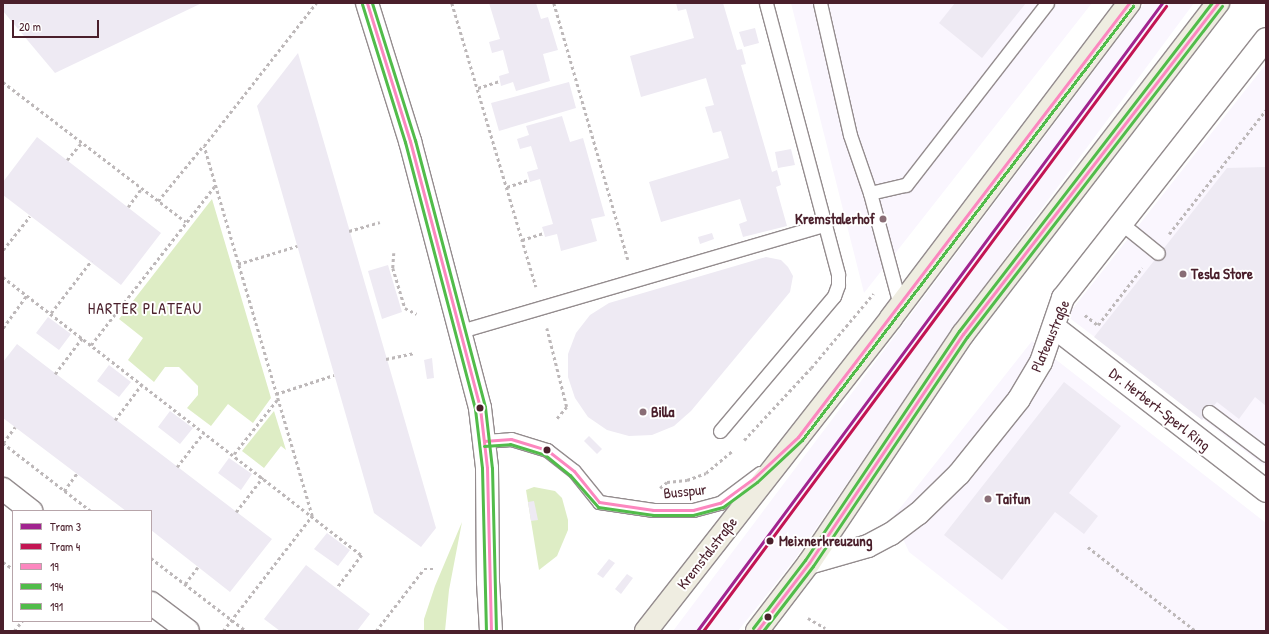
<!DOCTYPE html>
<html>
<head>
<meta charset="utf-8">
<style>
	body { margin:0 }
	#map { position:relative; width:1269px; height:634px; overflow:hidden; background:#fff; font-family:"Patrick Hand",sans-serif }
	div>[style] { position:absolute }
	.built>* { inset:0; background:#faf6fe }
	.green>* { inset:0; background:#deedc5 }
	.building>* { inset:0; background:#eeeaf3 }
	.path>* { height:2.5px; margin-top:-1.25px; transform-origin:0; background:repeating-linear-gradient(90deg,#bdb8b9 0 3px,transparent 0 6px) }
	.roads { filter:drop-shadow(1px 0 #948c8e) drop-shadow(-1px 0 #948c8e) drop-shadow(0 1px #948c8e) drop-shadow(0 -1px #948c8e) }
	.service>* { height:13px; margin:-6.5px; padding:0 6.5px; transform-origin:6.5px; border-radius:6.5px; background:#fff }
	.minor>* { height:22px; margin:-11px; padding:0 11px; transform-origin:11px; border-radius:11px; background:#fff }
	.primary>* { height:22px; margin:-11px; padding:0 11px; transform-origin:11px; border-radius:11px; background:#efede1 }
	.bus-1>* { height:3px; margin:-1.5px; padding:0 1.5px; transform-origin:1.5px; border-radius:1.5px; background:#fc87bf }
	.bus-2>* { height:3px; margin:-1.5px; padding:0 1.5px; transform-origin:1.5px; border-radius:1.5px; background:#51bc4a }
	.bus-3>* { height:3px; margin:-1.5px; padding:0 1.5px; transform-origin:1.5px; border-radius:1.5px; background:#51bc4a }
	.tram-1>* { height:3px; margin:-1.5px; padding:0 1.5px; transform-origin:1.5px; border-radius:1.5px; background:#a1248f }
	.tram-2>* { height:3px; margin:-1.5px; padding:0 1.5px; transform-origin:1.5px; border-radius:1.5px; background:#c31553 }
	.dots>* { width:11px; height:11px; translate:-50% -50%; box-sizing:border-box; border:2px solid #fff; border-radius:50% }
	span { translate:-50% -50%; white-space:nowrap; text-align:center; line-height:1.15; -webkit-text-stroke:4px #fff; paint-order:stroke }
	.poi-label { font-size:15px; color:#4a1f2b; font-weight:700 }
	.right { translate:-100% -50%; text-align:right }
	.left { translate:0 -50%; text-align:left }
	.street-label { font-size:15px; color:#4a1f2b }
	.stop-label { font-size:15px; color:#4a1f2b; font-weight:700 }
	.neighbourhood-label { font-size:16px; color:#4a1f2b; letter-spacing:1px }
	.frame { position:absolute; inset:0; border:4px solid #4a1f2b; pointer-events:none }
	.legend { position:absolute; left:12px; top:510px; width:140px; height:112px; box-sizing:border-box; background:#fff; border:1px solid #b7a5aa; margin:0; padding:5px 7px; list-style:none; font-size:12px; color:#4a1f2b }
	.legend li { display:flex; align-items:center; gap:8px; height:20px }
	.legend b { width:20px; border:1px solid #b7a5aa }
	.scale { position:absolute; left:12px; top:20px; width:87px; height:18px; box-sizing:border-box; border:2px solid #4a1f2b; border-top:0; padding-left:5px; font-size:12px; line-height:14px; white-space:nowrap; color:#4a1f2b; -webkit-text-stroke:3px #fff; paint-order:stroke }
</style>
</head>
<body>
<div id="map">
	<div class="built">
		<i style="clip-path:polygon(791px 3px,1092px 3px,864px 293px)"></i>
		<i style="clip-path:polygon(1145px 3px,1194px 3px,954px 327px,795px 559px,738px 631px,673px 631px)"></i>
		<i style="clip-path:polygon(1266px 64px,1266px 467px,1067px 316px)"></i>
		<i style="clip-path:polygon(1032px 341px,1266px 523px,1266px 631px,1010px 631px,909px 552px,893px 517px)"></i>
	</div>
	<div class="green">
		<i style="clip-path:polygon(212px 199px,271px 398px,253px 423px,228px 404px,211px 426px,187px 408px,198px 395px,198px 386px,179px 367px,165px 367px,154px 382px,128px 360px,143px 338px,119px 319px)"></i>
		<i style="clip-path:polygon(274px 411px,286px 450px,281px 446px,264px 468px,242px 451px)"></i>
		<i style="clip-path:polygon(534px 487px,555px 491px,562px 498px,568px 520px,568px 530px,557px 556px,539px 570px,526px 490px)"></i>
		<i style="clip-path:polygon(462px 522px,449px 590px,445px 631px,424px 631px,424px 619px,435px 586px)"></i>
	</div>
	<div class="building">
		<i style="clip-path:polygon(3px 3px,202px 3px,55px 73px,3px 11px)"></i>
		<i style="clip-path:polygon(489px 3px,536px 3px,541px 19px,548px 17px,558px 50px,543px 54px,550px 81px,516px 91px,513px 82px,501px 86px,499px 76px,509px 73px,503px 50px,492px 53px,489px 42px,500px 39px)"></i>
		<i style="clip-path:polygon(676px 3px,723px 3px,737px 50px,742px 49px,746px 64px,741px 65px,772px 172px,777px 170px,781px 185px,776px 187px,787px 226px,743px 237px,739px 224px,747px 221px,740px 199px,661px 222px,649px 182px,729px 158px,721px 131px,713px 133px,705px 107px,714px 105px,706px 78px,641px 97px,630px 56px,694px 38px,686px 9px,678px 11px)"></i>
		<i style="clip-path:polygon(955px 3px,1026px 3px,982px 58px,939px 23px)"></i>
		<i style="clip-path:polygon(755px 28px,759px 43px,744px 47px,739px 32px)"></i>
		<i style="clip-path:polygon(298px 53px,436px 528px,421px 547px,374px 513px,257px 106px)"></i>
		<i style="clip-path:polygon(569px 82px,576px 108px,499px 131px,491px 103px)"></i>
		<i style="clip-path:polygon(562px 116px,570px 142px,583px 138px,605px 216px,591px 219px,597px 241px,561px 251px,557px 234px,545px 237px,544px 233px,542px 227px,553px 224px,540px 179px,530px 182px,527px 172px,538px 169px,531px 146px,520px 149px,517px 139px,529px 135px,526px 126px)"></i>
		<i style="clip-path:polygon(37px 137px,161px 233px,121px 285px,3px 195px,3px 182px)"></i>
		<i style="clip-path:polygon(791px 149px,795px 165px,778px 168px,775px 152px)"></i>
		<i style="clip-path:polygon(1266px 167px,1266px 406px,1255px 397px,1239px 419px,1217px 402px,1202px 420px,1094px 337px,1227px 168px)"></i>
		<i style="clip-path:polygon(712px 233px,714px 239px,700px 244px,698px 237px)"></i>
		<i style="clip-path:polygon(766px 257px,781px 260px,788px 267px,793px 276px,790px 292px,691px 411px,674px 426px,652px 435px,629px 436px,607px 430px,588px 417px,575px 398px,568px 377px,568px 354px,576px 333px,590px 315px,609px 303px)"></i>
		<i style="clip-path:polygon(388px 265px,402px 312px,382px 319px,368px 271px)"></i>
		<i style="clip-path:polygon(48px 317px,71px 334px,59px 350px,36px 333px)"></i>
		<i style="clip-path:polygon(17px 344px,272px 539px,230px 592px,151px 530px,151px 511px,126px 511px,3px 418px,3px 362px)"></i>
		<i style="clip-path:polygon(432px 358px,434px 378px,427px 379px,424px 360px)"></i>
		<i style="clip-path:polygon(109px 365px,131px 382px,119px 397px,97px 381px)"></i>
		<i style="clip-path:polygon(1064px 382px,1121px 426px,1069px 493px,1098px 516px,1084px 534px,1055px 512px,1002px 580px,944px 535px)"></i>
		<i style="clip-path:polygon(170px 411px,193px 428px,180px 444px,158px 427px)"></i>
		<i style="clip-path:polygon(589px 436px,602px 449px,597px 454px,584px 441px)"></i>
		<i style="clip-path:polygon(229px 458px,252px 474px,241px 490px,218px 473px)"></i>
		<i style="clip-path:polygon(534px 501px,538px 520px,531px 521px,528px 502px)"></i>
		<i style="clip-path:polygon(327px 533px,350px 550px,338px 566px,314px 549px)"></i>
		<i style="clip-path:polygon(609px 559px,615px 563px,603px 578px,597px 574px)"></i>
		<i style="clip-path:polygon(306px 565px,370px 614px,357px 631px,280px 631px,264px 619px)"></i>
		<i style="clip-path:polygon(627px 574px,633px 578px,621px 594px,615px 589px)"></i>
	</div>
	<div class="path">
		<i style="left:452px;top:3px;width:296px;rotate:73.5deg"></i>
		<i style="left:554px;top:3px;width:267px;rotate:73.9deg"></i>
		<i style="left:3px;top:82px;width:230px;rotate:37.4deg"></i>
		<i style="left:478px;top:88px;width:23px;rotate:-18deg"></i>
		<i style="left:67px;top:160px;width:23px;rotate:-50deg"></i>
		<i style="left:507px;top:187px;width:23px;rotate:-18deg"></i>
		<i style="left:158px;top:201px;width:71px;rotate:-50.7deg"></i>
		<i style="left:128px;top:207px;width:24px;rotate:-54deg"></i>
		<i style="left:349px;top:231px;width:32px;rotate:-16deg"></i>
		<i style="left:1169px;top:234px;width:157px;rotate:-52deg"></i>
		<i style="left:522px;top:240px;width:23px;rotate:-18deg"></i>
		<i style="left:3px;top:250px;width:43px;rotate:-51.5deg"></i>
		<i style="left:394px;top:253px;width:15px;rotate:94deg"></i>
		<i style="left:393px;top:268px;width:42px;rotate:73.3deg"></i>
		<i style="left:405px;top:308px;width:13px;rotate:27deg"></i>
		<i style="left:238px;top:264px;width:62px;rotate:-17deg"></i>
		<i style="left:3px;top:277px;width:454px;rotate:37.8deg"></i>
		<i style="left:362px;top:555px;width:41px;rotate:127.1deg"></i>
		<i style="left:51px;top:313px;width:66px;rotate:-52.4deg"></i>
		<i style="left:1085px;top:315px;width:16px;rotate:38deg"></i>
		<i style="left:1098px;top:325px;width:72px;rotate:-52.3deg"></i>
		<i style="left:3px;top:328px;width:41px;rotate:-54deg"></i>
		<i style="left:547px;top:328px;width:81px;rotate:75.8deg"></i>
		<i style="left:567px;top:407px;width:17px;rotate:130deg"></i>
		<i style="left:91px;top:345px;width:202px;rotate:-52.1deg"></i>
		<i style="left:386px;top:359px;width:29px;rotate:-12deg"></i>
		<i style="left:55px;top:374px;width:45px;rotate:-53.1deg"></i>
		<i style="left:276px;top:394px;width:61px;rotate:-18.1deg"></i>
		<i style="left:115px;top:420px;width:45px;rotate:-53.1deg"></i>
		<i style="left:744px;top:440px;width:98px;rotate:-47.1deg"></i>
		<i style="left:811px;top:368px;width:97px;rotate:-50deg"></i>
		<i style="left:3px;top:443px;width:111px;rotate:37.7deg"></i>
		<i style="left:3px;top:443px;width:20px;rotate:-53deg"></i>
		<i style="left:234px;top:454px;width:69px;rotate:-51.5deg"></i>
		<i style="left:177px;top:467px;width:44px;rotate:-52.4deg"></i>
		<i style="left:660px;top:488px;width:9px;rotate:-41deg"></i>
		<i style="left:667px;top:482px;width:20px;rotate:-6deg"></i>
		<i style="left:687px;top:480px;width:20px;rotate:-20deg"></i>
		<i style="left:706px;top:473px;width:35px;rotate:-40deg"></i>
		<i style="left:64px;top:491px;width:22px;rotate:-54deg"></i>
		<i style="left:236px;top:512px;width:44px;rotate:-52.4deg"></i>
		<i style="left:1088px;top:547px;width:137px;rotate:37.9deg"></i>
		<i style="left:151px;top:558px;width:120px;rotate:37.5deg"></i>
		<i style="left:3px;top:562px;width:12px;rotate:35deg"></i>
		<i style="left:185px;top:584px;width:21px;rotate:-53deg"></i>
		<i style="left:808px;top:618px;width:20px;rotate:30deg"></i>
		<i style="left:14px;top:631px;width:13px;rotate:-51deg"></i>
		<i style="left:223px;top:631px;width:145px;rotate:-52.3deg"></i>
		<i style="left:312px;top:516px;width:385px;rotate:-106.3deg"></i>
		<i style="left:204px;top:146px;width:182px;rotate:-51.9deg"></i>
		<i style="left:376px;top:631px;width:78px;rotate:-52.3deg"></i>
		<i style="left:424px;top:569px;width:9px"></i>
	</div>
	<div class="roads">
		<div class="service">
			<i style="left:820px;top:3px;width:135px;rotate:77.2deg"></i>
			<i style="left:850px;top:135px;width:61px;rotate:71deg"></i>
			<i style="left:870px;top:193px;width:116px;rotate:75deg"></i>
			<i style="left:870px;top:193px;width:37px;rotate:-13deg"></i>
			<i style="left:906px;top:185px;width:230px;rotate:-52.2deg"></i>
			<i style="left:1122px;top:224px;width:46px;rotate:38.9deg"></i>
			<i style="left:461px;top:331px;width:380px;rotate:-16.3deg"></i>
			<i style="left:1209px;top:412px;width:71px;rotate:37deg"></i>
			<i style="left:720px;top:431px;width:177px;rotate:-49.8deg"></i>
			<i style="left:834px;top:296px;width:12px;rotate:-70deg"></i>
			<i style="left:838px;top:285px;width:11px;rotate:-90deg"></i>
			<i style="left:838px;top:274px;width:280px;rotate:-104.9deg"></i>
			<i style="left:484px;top:441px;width:27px;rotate:-4deg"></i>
			<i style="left:511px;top:439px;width:38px;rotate:17deg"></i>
			<i style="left:547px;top:450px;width:34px;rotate:38deg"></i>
			<i style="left:574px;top:471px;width:40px;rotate:51deg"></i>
			<i style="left:599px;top:502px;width:55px;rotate:8.4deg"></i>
			<i style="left:653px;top:510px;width:40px"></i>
			<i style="left:693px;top:510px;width:28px;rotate:-15deg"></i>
			<i style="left:720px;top:503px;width:50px;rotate:-36.9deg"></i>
		</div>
		<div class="minor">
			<i style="left:367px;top:3px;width:145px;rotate:72.7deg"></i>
			<i style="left:410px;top:141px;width:276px;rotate:75.3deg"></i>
			<i style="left:480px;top:408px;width:60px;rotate:83.3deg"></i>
			<i style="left:487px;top:468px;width:114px;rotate:89.5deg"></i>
			<i style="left:488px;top:582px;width:49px;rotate:86.5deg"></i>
			<i style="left:1054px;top:327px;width:268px;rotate:37.7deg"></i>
			<i style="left:3px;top:489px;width:36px;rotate:38deg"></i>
			<i style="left:809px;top:563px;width:61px;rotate:-16.1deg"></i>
			<i style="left:868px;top:546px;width:26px;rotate:-28deg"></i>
			<i style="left:891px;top:534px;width:34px;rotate:-37deg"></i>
			<i style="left:918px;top:514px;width:57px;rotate:-44.3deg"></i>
			<i style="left:959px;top:474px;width:96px;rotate:-51.3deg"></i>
			<i style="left:1019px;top:399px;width:43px;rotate:-59.3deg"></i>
			<i style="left:1041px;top:362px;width:68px;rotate:-71deg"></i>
			<i style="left:1063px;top:298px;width:329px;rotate:-51.9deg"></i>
			<i style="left:151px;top:603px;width:46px;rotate:37.1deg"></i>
		</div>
		<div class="primary">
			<i style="left:646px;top:631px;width:397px;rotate:-51.9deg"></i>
			<i style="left:891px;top:318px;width:395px;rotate:-52.9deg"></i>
			<i style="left:757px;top:631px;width:86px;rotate:-52.6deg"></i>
			<i style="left:809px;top:563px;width:276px;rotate:-56.1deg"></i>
			<i style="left:963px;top:334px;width:418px;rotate:-52.4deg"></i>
		</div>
	</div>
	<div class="bus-1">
		<i style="left:367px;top:3px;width:145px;rotate:72.7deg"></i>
		<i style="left:410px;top:141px;width:276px;rotate:75.3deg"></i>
		<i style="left:480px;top:408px;width:60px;rotate:83.3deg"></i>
		<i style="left:487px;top:468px;width:163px;rotate:88.6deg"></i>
		<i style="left:484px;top:441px;width:27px;rotate:-4deg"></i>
		<i style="left:511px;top:439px;width:38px;rotate:17deg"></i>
		<i style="left:547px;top:450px;width:34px;rotate:38deg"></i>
		<i style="left:574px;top:471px;width:40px;rotate:51deg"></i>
		<i style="left:599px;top:502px;width:55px;rotate:8.4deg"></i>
		<i style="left:653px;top:510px;width:40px"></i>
		<i style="left:693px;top:510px;width:28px;rotate:-15deg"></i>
		<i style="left:720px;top:503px;width:42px;rotate:-36.3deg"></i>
		<i style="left:754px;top:478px;width:60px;rotate:-43deg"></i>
		<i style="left:798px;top:437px;width:546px;rotate:-52.67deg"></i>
		<i style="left:757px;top:631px;width:86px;rotate:-52.6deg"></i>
		<i style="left:809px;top:563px;width:276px;rotate:-56.1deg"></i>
		<i style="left:963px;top:334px;width:418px;rotate:-52.4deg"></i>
	</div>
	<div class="bus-2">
		<i style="left:362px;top:4px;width:145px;rotate:72.7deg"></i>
		<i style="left:405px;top:142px;width:276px;rotate:75.3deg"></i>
		<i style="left:475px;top:409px;width:59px;rotate:83.2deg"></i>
		<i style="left:482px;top:468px;width:163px;rotate:88.6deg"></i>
		<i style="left:484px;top:446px;width:26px;rotate:-4deg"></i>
		<i style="left:510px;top:444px;width:37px;rotate:17deg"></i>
		<i style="left:545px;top:455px;width:32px;rotate:39deg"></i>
		<i style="left:570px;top:475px;width:43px;rotate:48.8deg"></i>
		<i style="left:598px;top:507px;width:56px;rotate:8.3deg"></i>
		<i style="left:653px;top:515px;width:40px"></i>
		<i style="left:693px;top:515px;width:31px;rotate:-15deg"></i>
		<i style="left:723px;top:507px;width:42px;rotate:-36.3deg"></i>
		<i style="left:757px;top:482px;width:62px;rotate:-43deg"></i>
		<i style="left:802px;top:440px;width:546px;rotate:-52.67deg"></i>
		<i style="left:763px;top:631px;width:82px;rotate:-52.4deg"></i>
		<i style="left:813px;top:566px;width:276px;rotate:-56.1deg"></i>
		<i style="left:967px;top:337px;width:418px;rotate:-52.4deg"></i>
	</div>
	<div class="bus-3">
		<i style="left:372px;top:3px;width:144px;rotate:72.6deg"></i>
		<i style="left:415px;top:140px;width:276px;rotate:75.3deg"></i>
		<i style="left:485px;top:407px;width:61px;rotate:83.5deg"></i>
		<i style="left:492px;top:468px;width:163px;rotate:88.6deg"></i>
		<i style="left:753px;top:628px;width:86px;rotate:-52.6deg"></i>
		<i style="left:805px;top:560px;width:276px;rotate:-56.1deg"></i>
		<i style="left:959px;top:331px;width:414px;rotate:-52.4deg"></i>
	</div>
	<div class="tram-1">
		<i style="left:697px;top:631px;width:781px;rotate:-53.48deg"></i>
	</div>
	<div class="tram-2">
		<i style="left:703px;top:631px;width:778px;rotate:-53.47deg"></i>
	</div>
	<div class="dots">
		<i style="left:883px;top:219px;background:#896d75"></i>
		<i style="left:1183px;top:274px;background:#896d75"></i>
		<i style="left:480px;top:408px;background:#4a1f2b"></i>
		<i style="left:643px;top:412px;background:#896d75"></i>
		<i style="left:547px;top:450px;background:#4a1f2b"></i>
		<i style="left:988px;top:499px;background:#896d75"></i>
		<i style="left:770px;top:541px;background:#4a1f2b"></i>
		<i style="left:768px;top:617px;background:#4a1f2b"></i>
	</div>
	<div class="poi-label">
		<span class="right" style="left:875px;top:219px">Kremstalerhof</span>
		<span class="left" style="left:1191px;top:274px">Tesla Store</span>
		<span class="left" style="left:651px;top:412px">Billa</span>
		<span class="left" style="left:996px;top:499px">Taifun</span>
	</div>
	<div class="street-label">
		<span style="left:1050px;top:336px;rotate:-67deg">Plateaustraße</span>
		<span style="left:1160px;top:409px;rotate:38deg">Dr. Herbert-Sperl Ring</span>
		<span style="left:685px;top:491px;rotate:-6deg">Busspur</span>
		<span style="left:707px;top:553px;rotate:-52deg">Kremstalstraße</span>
	</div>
	<div class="stop-label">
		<span class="left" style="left:779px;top:541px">Meixnerkreuzung</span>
	</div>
	<div class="neighbourhood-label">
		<span style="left:145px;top:308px">HARTER PLATEAU</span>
	</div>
	<div class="frame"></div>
	<ul class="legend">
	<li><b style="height:5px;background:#a1248f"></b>Tram 3</li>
	<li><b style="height:5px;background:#c31553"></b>Tram 4</li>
	<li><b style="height:5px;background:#fc87bf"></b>19</li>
	<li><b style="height:5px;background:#51bc4a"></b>194</li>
	<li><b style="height:5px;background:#51bc4a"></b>191</li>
	</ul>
	<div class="scale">20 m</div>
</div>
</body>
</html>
